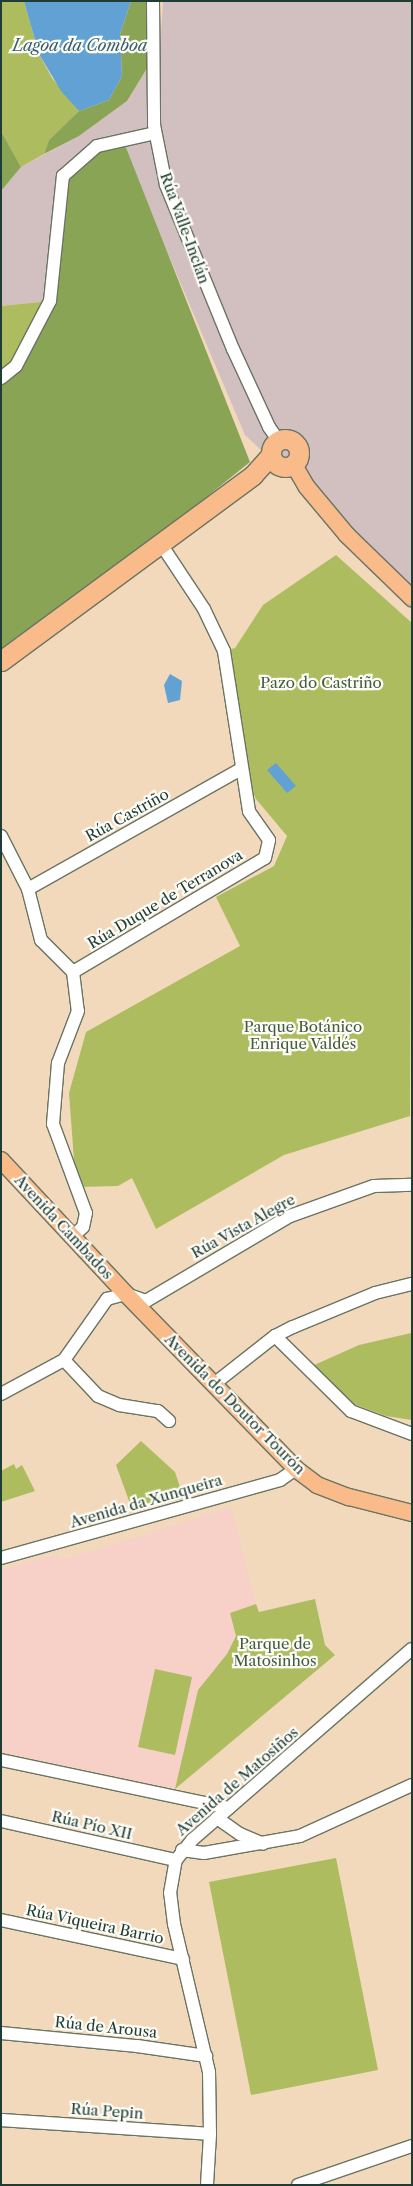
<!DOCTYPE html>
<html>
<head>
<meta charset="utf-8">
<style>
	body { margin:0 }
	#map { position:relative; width:413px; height:2186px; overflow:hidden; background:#f3d9bb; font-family:"Libre Caslon Text",serif }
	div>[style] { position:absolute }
	.built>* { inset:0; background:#f7d1c8 }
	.industrial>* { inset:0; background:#d2bfc0 }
	.green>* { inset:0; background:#adbc5f }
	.forest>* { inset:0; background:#8aa456 }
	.water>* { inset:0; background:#62a1d4 }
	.roads { filter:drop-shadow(1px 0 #697463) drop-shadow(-1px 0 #697463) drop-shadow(0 1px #697463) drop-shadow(0 -1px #697463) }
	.minor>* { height:12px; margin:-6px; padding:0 6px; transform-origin:6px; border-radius:6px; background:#fff }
	.major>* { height:16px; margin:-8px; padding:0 8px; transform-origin:8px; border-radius:8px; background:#fabb8b }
	.highway>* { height:19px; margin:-9.5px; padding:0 9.5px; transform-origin:9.5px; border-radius:9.5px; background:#fabb8b }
	.highway>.ring { margin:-9.5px; padding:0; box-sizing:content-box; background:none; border:19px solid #fabb8b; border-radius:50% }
	span { translate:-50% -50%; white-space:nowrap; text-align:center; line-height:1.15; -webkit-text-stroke:4.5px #fdfcf7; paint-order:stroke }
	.street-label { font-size:15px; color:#1f3d34 }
	.park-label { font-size:15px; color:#425d3f }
	.water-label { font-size:16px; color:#36606c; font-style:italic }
	.frame { position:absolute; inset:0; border:2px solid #1f3d34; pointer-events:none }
</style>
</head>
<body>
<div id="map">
	<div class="built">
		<i style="clip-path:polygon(231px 1507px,256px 1604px,230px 1613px,236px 1636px,227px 1654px,198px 1690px,175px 1789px,1px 1752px,1px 1570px,57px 1554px,59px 1560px,89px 1552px)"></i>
	</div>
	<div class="industrial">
		<i style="clip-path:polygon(163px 1px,412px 1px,412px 595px,245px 435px,146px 202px,50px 301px,1px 306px,1px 191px,21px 167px,79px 136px,127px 101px,160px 47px)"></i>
	</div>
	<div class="green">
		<i style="clip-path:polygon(1px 1px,24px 1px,39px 54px,52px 78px,79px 111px,49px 140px,44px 154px,21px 167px,1px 131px)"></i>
		<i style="clip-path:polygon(50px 301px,1px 378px,1px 306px)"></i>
		<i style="clip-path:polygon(336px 555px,412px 623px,410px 1116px,284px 1155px,156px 1229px,132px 1178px,118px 1186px,76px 1187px,69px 1093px,86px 1032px,240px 946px,216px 897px,274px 866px,287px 836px,256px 799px,241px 769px,224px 651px,235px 648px,263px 605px)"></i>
		<i style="clip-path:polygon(411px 1333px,412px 1420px,386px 1416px,354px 1404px,312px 1366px,359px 1345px)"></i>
		<i style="clip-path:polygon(141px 1441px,175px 1472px,184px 1499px,132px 1509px,116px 1465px)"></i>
		<i style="clip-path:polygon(14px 1464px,16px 1469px,22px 1465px,35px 1491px,1px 1502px,1px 1471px)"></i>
		<i style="clip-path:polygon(315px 1599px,325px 1645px,335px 1655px,175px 1789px,198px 1690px,227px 1654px,236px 1636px,230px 1613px,256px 1604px,259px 1612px)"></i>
		<i style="clip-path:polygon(155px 1669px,192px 1677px,175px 1755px,138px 1747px)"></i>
		<i style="clip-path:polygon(336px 1858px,378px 2070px,251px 2095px,209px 1882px)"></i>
	</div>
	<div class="forest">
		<i style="clip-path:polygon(131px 1px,156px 1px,160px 47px,127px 101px,79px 136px,44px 154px,49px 140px,79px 111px,109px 100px,122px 76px,120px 34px)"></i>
		<i style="clip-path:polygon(1px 131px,21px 167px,1px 191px)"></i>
		<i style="clip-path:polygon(123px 140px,250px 462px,15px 651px,1px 650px,1px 378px,16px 366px,52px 283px,63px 176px,97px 146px)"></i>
	</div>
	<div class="water">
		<i style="clip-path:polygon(24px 1px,131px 1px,120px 34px,122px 76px,109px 100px,79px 111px,61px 91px,39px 54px)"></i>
		<i style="clip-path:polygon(170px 674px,182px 681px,180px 700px,168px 703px,164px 685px)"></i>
		<i style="clip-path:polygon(276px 763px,296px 786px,287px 793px,267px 770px)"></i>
	</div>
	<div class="roads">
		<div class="minor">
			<i style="left:153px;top:1px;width:124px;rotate:89.5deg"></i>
			<i style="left:154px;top:125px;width:61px;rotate:78.7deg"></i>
			<i style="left:166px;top:185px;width:177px;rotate:67.8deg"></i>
			<i style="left:233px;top:349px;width:86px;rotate:65.2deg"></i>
			<i style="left:269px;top:427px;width:16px;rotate:55deg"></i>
			<i style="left:1px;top:378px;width:19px;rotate:-39deg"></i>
			<i style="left:16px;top:366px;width:73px;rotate:-62.4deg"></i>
			<i style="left:50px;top:301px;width:126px;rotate:-84.1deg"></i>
			<i style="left:63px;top:176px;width:45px;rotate:-41.4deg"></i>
			<i style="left:97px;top:146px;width:59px;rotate:-12.6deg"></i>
			<i style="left:1px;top:836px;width:59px;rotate:63deg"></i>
			<i style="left:28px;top:889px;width:53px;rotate:75.7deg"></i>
			<i style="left:41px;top:940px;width:45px;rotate:45deg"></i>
			<i style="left:73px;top:972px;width:39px;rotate:83deg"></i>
			<i style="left:78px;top:1011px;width:56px;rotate:111deg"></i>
			<i style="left:58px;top:1063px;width:61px;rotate:94.7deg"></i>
			<i style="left:53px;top:1124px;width:95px;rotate:69.7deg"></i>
			<i style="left:86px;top:1213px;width:14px;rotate:102deg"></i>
			<i style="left:83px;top:1227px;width:12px;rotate:138deg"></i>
			<i style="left:28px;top:889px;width:244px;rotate:-29.4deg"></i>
			<i style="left:73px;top:972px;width:223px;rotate:-30.7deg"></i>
			<i style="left:265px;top:858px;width:18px;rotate:-77deg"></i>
			<i style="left:269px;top:840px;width:35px;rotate:-125deg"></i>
			<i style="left:249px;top:811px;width:162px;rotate:-98.9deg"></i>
			<i style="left:224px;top:651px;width:47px;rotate:-115.5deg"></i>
			<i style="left:204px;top:609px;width:78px;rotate:-123.5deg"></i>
			<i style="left:275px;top:1336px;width:107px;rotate:44.6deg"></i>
			<i style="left:351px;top:1411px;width:65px;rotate:20.7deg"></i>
			<i style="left:64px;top:1360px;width:50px;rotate:46.6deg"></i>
			<i style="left:98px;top:1396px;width:23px;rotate:23deg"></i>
			<i style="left:119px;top:1405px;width:39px;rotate:9deg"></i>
			<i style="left:158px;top:1411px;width:15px;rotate:42deg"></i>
			<i style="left:214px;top:1384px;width:78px;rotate:-38.2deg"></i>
			<i style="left:275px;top:1336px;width:20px;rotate:-27deg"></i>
			<i style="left:293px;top:1327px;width:89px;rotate:-22.5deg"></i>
			<i style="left:375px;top:1293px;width:38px;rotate:-14deg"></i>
			<i style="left:1px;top:1394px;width:72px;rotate:-28.4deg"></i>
			<i style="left:64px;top:1360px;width:75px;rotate:-54.8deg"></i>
			<i style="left:107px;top:1299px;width:20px;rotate:-15deg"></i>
			<i style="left:126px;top:1294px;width:21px;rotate:19deg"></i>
			<i style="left:146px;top:1301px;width:167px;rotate:-30.6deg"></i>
			<i style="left:290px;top:1216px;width:89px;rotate:-19.7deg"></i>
			<i style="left:374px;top:1186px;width:38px;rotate:-2deg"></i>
			<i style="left:1px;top:1558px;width:290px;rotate:-15.6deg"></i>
			<i style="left:280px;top:1480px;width:19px;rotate:-35deg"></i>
			<i style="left:1px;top:1760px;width:233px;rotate:11.9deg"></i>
			<i style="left:217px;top:1818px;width:28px;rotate:35deg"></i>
			<i style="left:240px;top:1834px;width:25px;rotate:23deg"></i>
			<i style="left:1px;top:1821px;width:179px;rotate:12.6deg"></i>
			<i style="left:182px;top:1850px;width:22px;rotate:8deg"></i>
			<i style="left:204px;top:1853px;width:97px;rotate:-10deg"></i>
			<i style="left:300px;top:1836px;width:123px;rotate:-24.5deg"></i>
			<i style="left:1px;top:1920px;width:186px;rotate:12.1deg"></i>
			<i style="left:1px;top:2033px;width:137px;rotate:5.5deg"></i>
			<i style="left:137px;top:2046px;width:70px;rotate:8.2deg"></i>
			<i style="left:1px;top:2120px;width:209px;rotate:3.8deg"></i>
			<i style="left:207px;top:2185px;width:51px;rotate:-86.6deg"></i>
			<i style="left:210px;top:2134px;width:62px;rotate:-90.9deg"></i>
			<i style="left:209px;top:2072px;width:152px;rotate:-103.3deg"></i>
			<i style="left:174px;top:1924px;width:31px;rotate:-97deg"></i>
			<i style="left:170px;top:1893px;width:34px;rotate:-80deg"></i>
			<i style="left:176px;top:1860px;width:26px;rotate:-51deg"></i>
			<i style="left:192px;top:1840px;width:291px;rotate:-41deg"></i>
			<i style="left:298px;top:2185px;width:120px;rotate:-18.9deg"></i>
		</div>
		<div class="major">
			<i style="left:294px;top:465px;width:24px;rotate:60deg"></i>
			<i style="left:306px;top:486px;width:64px;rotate:50.1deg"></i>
			<i style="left:347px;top:535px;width:91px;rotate:44.1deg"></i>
			<i style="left:1px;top:1160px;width:183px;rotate:47deg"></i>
			<i style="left:126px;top:1294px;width:244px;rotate:45.8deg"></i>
			<i style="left:296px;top:1469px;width:26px;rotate:37deg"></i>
			<i style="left:317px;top:1485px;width:34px;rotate:21deg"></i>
			<i style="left:349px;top:1497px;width:65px;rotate:14.3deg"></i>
		</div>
		<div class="highway">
			<i class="ring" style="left:271px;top:439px;width:9px;height:9px"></i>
			<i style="left:1px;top:661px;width:313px;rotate:-36.4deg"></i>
			<i style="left:253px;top:475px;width:27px;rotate:-48deg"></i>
		</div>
	</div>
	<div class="street-label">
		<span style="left:185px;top:228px;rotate:70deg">Rúa Valle-Inclán</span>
		<span style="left:127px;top:815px;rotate:-29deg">Rúa Castriño</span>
		<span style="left:165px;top:899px;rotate:-31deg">Rúa Duque de Terranova</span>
		<span style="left:243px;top:1226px;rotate:-29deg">Rúa Vista Alegre</span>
		<span style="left:64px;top:1227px;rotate:47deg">Avenida Cambados</span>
		<span style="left:235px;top:1404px;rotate:45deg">Avenida do Doutor Tourón</span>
		<span style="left:146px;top:1501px;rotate:-16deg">Avenida da Xunqueira</span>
		<span style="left:237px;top:1781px;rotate:-41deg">Avenida de Matosiños</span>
		<span style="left:92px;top:1825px;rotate:13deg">Rúa Pío XII</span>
		<span style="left:95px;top:1924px;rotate:12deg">Rúa Viqueira Barrio</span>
		<span style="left:106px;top:2027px;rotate:6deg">Rúa de Arousa</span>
		<span style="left:107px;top:2111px;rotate:4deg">Rúa Pepin</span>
	</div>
	<div class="park-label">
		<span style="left:321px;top:683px">Pazo do Castriño</span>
		<span style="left:303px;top:1035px">Parque Botánico<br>Enrique Valdés</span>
		<span style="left:275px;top:1652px">Parque de<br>Matosinhos</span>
	</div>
	<div class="water-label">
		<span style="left:80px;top:45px">Lagoa da Comboa</span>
	</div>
	<div class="frame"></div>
</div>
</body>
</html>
